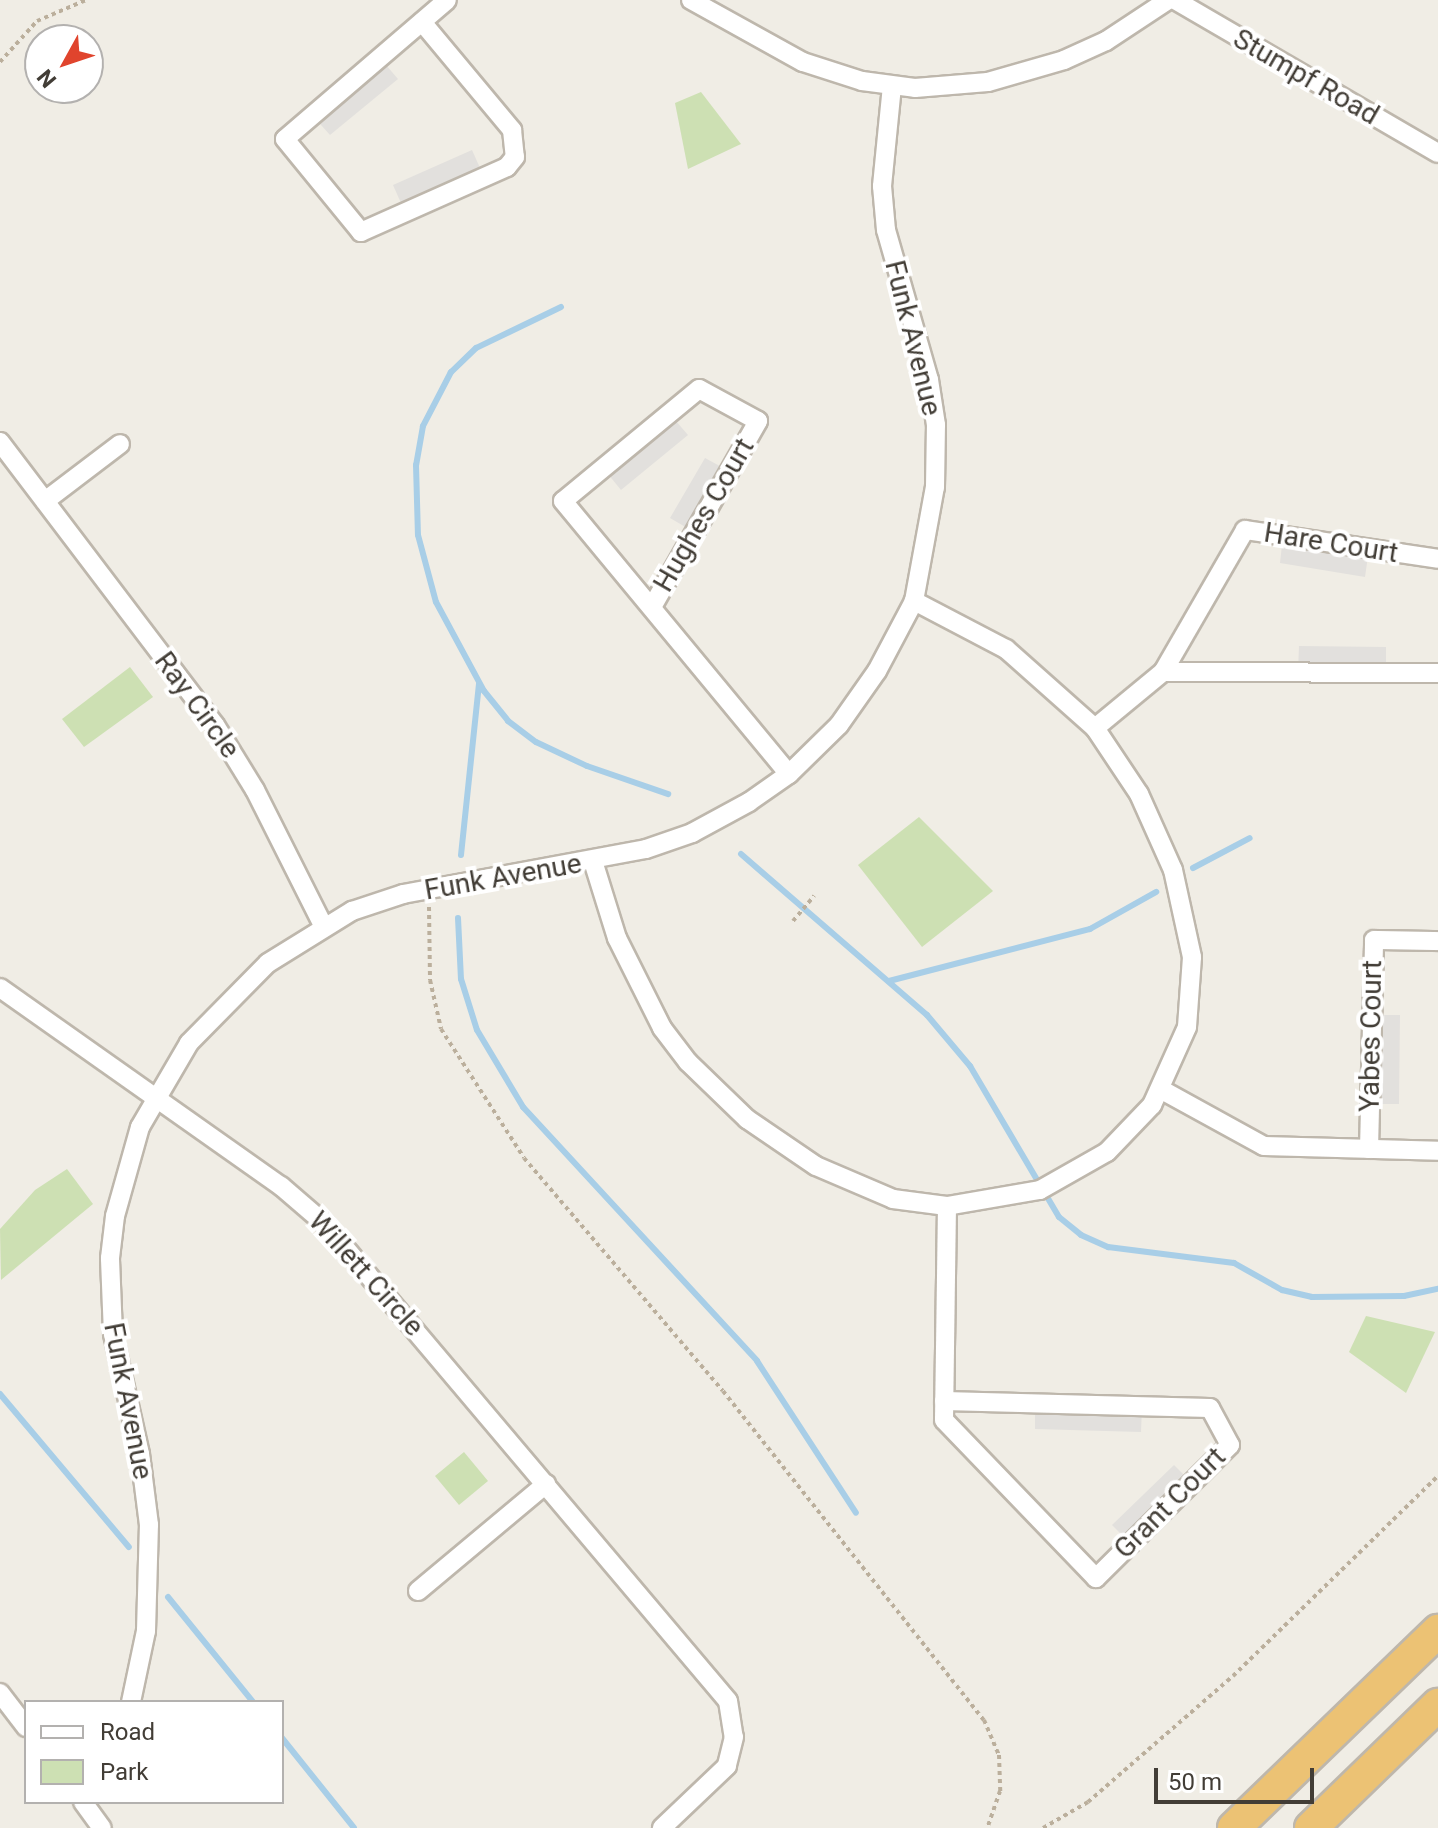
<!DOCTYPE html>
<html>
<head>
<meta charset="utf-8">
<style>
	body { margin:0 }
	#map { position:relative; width:1438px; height:1828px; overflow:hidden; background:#f0ede5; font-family:Roboto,sans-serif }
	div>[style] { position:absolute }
	.green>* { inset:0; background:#cde0b3 }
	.parking>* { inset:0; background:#e2e0dd }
	.stream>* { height:6px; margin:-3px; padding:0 3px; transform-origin:3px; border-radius:3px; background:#a8cee7 }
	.path>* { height:4px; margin-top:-2px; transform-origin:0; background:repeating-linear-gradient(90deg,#bbaf9c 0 4px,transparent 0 8px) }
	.roads { filter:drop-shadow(2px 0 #beb7ac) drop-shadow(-2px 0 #beb7ac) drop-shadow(0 2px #beb7ac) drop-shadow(0 -2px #beb7ac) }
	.street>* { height:18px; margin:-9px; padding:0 9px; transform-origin:9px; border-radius:9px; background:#fff }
	.highway>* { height:32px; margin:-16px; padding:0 16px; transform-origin:16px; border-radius:16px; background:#ecc274 }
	span { translate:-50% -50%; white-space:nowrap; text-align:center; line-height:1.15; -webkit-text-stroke:8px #fff; paint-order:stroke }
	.street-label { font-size:28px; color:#423d36 }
	.legend { position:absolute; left:24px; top:1700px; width:260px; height:104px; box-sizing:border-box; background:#fff; border:2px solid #b3b1af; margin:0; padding:10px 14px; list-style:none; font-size:24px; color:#423d36 }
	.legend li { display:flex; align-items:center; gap:16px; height:40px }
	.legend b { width:40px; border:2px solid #b3b1af }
	.north { position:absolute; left:24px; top:24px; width:80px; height:80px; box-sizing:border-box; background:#fff; border:2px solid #b3b1af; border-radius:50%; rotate:230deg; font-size:22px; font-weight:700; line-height:32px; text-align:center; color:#423d36 }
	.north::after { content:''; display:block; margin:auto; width:28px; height:36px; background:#e0442d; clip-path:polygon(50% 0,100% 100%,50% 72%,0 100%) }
	.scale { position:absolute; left:1154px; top:1768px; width:160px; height:36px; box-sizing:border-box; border:4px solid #423d36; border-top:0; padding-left:10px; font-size:24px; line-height:28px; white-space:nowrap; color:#423d36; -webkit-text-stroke:6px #fff; paint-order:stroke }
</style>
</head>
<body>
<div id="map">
	<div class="green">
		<i style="clip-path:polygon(701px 92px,741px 144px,688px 169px,675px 103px)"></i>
		<i style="clip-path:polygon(130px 667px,153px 697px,84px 747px,62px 719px)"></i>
		<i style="clip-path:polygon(919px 817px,993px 891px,922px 947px,858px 865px)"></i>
		<i style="clip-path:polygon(67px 1169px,93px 1204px,1px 1280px,0 1229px,35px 1190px)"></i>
		<i style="clip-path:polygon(1366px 1316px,1435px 1332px,1406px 1393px,1349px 1352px)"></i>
		<i style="clip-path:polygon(464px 1452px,488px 1481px,459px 1505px,435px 1476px)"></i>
	</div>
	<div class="parking">
		<i style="clip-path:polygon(380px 58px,398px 79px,330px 135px,312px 115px)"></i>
		<i style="clip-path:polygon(472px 150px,484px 177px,405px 212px,393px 185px)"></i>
		<i style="clip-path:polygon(669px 413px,688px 435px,621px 490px,603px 468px)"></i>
		<i style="clip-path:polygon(705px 458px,729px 471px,694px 532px,670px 518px)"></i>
		<i style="clip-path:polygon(1283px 536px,1369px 549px,1365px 577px,1280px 563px)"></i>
		<i style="clip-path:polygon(1299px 646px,1386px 647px,1386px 673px,1298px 673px)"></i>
		<i style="clip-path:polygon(1372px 1015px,1400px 1015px,1399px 1104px,1370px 1104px)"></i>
		<i style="clip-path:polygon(1035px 1404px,1142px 1406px,1141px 1432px,1035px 1429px)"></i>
		<i style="clip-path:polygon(1174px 1465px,1192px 1483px,1130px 1543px,1112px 1525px)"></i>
	</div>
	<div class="stream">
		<i style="left:561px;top:307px;width:94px;rotate:154.2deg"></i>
		<i style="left:476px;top:348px;width:35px;rotate:136deg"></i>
		<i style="left:451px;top:372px;width:61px;rotate:117.4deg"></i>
		<i style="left:423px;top:426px;width:40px;rotate:100deg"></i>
		<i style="left:416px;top:465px;width:70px;rotate:88.4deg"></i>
		<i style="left:418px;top:535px;width:69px;rotate:75deg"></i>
		<i style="left:436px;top:602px;width:101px;rotate:61.7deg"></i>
		<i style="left:484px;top:691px;width:38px;rotate:51deg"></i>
		<i style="left:508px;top:721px;width:35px;rotate:37deg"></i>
		<i style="left:536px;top:742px;width:56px;rotate:25.2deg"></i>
		<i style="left:587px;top:766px;width:86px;rotate:19.1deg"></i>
		<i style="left:741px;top:854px;width:246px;rotate:40.9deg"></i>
		<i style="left:927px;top:1015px;width:67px;rotate:49.9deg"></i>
		<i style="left:970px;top:1066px;width:175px;rotate:59.5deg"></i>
		<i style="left:1059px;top:1217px;width:28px;rotate:39deg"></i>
		<i style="left:1081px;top:1235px;width:30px;rotate:24deg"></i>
		<i style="left:1108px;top:1247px;width:127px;rotate:7.2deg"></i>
		<i style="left:1234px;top:1263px;width:55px;rotate:29.4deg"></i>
		<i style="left:1282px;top:1290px;width:31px;rotate:13deg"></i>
		<i style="left:1312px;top:1297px;width:92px;rotate:-0.6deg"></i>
		<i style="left:1404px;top:1296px;width:35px;rotate:-12deg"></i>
		<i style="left:461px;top:855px;width:172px;rotate:-84deg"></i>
		<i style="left:1193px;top:868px;width:64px;rotate:-27.8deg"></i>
		<i style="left:458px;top:918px;width:61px;rotate:87.2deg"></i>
		<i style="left:461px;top:979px;width:53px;rotate:72.6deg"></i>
		<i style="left:477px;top:1030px;width:90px;rotate:59.1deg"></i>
		<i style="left:523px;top:1107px;width:345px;rotate:47.3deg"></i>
		<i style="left:757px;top:1361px;width:181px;rotate:56.9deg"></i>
		<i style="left:889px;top:981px;width:208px;rotate:-14.5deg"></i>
		<i style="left:1090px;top:929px;width:76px;rotate:-29.3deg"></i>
		<i style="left:0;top:1394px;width:200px;rotate:49.9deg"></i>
		<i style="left:168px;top:1597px;width:135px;rotate:51deg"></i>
		<i style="left:282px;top:1738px;width:115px;rotate:51.3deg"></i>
	</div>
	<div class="path">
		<i style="left:0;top:62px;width:55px;rotate:-47.9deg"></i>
		<i style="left:37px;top:21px;width:53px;rotate:-23.2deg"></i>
		<i style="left:429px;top:907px;width:73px;rotate:89.2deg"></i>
		<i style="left:430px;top:980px;width:50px;rotate:77.3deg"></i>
		<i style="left:441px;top:1029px;width:153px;rotate:57.2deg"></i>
		<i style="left:524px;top:1158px;width:306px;rotate:49.5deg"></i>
		<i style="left:723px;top:1391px;width:420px;rotate:51.6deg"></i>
		<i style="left:984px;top:1720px;width:38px;rotate:67deg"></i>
		<i style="left:999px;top:1755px;width:36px;rotate:88deg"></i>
		<i style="left:1000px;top:1791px;width:39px;rotate:109deg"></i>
		<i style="left:793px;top:921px;width:33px;rotate:-50deg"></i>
		<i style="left:1043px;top:1828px;width:52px;rotate:-30deg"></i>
		<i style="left:1088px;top:1802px;width:192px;rotate:-41deg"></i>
		<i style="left:1233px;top:1676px;width:286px;rotate:-44.3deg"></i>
	</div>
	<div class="roads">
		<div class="street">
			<i style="left:691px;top:0;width:128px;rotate:29deg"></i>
			<i style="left:803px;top:62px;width:62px;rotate:17.9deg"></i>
			<i style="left:862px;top:81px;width:53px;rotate:7.5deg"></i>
			<i style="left:915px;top:88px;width:73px;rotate:-4.7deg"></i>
			<i style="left:988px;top:82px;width:79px;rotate:-16.1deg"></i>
			<i style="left:1064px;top:60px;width:46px;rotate:-24.3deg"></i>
			<i style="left:1106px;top:41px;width:74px;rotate:-33.5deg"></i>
			<i style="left:1175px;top:0;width:304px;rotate:30.2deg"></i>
			<i style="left:422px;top:22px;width:141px;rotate:50.2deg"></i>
			<i style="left:512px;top:130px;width:27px;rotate:84deg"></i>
			<i style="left:515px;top:157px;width:13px;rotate:129deg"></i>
			<i style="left:507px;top:167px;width:160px;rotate:156deg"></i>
			<i style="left:361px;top:232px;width:120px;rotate:-129.3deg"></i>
			<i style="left:285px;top:139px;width:213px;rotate:-40.6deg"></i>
			<i style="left:0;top:442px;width:355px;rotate:52.8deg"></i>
			<i style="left:215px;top:725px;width:76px;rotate:58.4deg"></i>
			<i style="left:255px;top:790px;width:151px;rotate:63.3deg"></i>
			<i style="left:45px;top:501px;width:94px;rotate:-37.2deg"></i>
			<i style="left:652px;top:607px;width:214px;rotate:-60.3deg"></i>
			<i style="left:758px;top:421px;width:67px;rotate:-151.5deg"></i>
			<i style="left:699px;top:389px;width:176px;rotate:140.5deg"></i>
			<i style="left:563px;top:501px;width:354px;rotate:50.4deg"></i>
			<i style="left:1163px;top:672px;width:275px;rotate:0.2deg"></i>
			<i style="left:1095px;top:728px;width:88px;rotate:-39.5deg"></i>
			<i style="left:1163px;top:672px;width:164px;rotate:-60deg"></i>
			<i style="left:1245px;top:530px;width:195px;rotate:8.5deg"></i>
			<i style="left:593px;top:861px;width:81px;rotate:72.7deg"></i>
			<i style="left:617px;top:938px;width:101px;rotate:63.4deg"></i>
			<i style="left:662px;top:1028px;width:43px;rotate:52.6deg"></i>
			<i style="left:688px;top:1062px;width:82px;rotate:44deg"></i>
			<i style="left:747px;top:1119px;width:83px;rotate:34.3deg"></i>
			<i style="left:816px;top:1166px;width:84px;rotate:23.2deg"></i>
			<i style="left:893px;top:1199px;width:54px;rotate:7.4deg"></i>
			<i style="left:947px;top:1206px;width:94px;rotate:-9.8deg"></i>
			<i style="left:1040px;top:1190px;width:77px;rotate:-29.6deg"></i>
			<i style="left:1107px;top:1152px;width:65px;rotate:-46.2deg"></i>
			<i style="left:1152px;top:1105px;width:85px;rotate:-65.8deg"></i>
			<i style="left:1187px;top:1027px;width:70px;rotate:-85.9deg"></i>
			<i style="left:1192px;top:957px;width:89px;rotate:-102.3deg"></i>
			<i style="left:1173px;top:870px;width:83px;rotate:-114.1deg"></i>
			<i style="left:1139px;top:794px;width:79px;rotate:-123.7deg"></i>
			<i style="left:1095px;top:728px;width:119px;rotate:-138.4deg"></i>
			<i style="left:1006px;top:649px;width:104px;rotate:-152.4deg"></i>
			<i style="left:0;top:988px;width:344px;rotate:35.2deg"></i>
			<i style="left:281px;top:1186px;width:58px;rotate:40.8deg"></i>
			<i style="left:325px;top:1224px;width:624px;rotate:49.81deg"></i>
			<i style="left:728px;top:1701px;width:36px;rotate:81deg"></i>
			<i style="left:734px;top:1737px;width:30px;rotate:104deg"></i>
			<i style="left:727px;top:1766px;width:90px;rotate:136.4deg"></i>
			<i style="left:1162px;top:1090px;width:116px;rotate:28.8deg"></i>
			<i style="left:1264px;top:1146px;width:174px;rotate:1.6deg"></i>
			<i style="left:1369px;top:1149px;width:209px;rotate:-88.6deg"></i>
			<i style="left:1374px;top:940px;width:64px;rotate:0.9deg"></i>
			<i style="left:944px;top:1401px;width:266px;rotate:1.5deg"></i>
			<i style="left:1210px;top:1408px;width:42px;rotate:61.6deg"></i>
			<i style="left:1230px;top:1445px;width:189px;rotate:135.2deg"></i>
			<i style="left:1096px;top:1578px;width:219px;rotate:-133.9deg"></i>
			<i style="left:944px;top:1420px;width:214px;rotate:-89.2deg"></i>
			<i style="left:418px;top:1591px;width:167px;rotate:-39.9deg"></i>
			<i style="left:0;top:1693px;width:43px;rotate:52.6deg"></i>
			<i style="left:131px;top:1702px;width:73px;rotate:-78.1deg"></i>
			<i style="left:146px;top:1631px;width:106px;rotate:-88.4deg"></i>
			<i style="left:149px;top:1525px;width:72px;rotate:-97.2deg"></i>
			<i style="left:140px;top:1454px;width:123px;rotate:-102.7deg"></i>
			<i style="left:113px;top:1334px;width:76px;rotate:-92.3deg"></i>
			<i style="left:110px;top:1258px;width:42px;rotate:-83.2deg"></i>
			<i style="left:115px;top:1216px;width:92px;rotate:-74.3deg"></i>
			<i style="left:140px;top:1127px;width:97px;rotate:-59.7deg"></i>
			<i style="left:189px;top:1043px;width:112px;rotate:-45.4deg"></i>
			<i style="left:268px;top:963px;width:99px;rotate:-31.8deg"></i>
			<i style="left:352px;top:911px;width:54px;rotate:-18.4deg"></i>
			<i style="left:403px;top:894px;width:247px;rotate:-10.5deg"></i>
			<i style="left:646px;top:849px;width:49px;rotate:-19.2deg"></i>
			<i style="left:692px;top:833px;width:65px;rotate:-28.5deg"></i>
			<i style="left:749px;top:802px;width:49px;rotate:-35deg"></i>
			<i style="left:789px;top:774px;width:70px;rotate:-44.4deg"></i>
			<i style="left:839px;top:725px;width:66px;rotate:-54.9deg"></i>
			<i style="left:877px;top:671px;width:79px;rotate:-62.1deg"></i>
			<i style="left:914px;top:601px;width:116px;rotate:-79.6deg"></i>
			<i style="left:935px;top:487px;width:62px;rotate:-89.1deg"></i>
			<i style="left:936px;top:425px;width:46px;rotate:-98.8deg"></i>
			<i style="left:929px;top:380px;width:156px;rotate:-106deg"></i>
			<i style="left:886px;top:230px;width:44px;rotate:-95.2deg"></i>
			<i style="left:882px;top:186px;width:100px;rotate:-84.3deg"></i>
			<i style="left:83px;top:1802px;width:32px;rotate:54deg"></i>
		</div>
		<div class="highway">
			<i style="left:1234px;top:1828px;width:284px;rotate:-44deg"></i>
			<i style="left:1311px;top:1828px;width:177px;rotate:-44.1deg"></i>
		</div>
	</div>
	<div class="street-label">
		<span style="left:1306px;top:77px;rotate:30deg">Stumpf Road</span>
		<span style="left:913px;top:338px;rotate:76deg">Funk Avenue</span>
		<span style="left:704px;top:515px;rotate:-60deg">Hughes Court</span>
		<span style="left:1331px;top:543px;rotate:9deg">Hare Court</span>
		<span style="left:197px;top:705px;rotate:54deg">Ray Circle</span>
		<span style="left:503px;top:877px;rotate:-10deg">Funk Avenue</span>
		<span style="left:1371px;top:1036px;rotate:-89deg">Yabes Court</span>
		<span style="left:366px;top:1274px;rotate:48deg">Willett Circle</span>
		<span style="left:128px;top:1401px;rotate:79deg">Funk Avenue</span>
		<span style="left:1170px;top:1503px;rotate:-45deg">Grant Court</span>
	</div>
	<ul class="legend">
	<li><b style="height:10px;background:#fff"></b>Road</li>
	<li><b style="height:22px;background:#cde0b3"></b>Park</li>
	</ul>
	<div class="north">N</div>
	<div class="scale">50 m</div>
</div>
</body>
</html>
